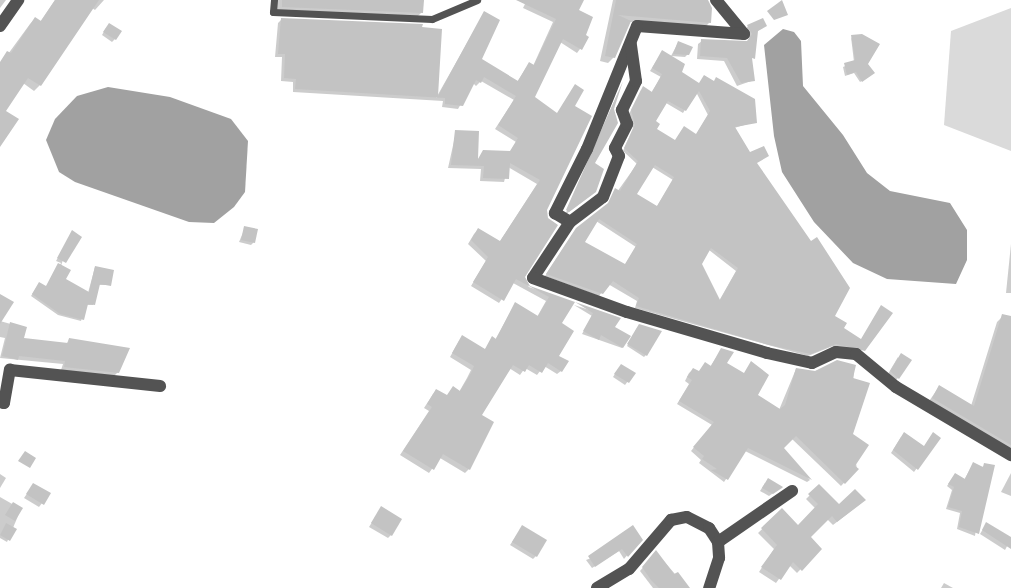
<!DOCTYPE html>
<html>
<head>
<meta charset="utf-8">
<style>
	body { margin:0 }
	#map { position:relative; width:1011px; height:588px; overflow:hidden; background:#fff; font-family:Roboto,sans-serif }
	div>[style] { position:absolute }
	.green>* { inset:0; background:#dadada }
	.water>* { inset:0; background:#a1a1a1 }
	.shadow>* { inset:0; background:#0003 }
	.building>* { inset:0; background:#c3c3c3 }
	.service>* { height:7px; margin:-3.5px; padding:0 3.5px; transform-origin:3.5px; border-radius:3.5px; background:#535353 }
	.minor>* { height:12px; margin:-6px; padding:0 6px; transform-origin:6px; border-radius:6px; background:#535353 }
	span { translate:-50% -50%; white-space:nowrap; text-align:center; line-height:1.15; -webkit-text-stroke:4.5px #fff; paint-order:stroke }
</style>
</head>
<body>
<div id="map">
	<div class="green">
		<i style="clip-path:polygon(1011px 8px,1011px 151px,944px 125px,951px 31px)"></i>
	</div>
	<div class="water">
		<i style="clip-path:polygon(783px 29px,794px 32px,801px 41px,803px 86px,843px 135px,867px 173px,890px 191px,950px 203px,967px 230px,967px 260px,956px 284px,887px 279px,853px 263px,814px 222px,782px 172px,774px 136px,764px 45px)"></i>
		<i style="clip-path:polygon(108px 87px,170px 97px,231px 119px,248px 141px,245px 192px,234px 207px,214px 223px,189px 222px,75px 182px,59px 172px,46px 140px,55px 119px,77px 96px)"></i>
	</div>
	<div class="shadow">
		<i style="clip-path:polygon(0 0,6px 0,0 8px)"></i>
		<i style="clip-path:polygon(55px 0,104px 0,95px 10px,92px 8px,40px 85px,34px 91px,23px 83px,4px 111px,0 145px,0 65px,30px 24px,35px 19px,40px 22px)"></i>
		<i style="clip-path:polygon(277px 0,423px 0,422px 12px,417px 17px,277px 11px)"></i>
		<i style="clip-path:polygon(527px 0,582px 0,577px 11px,580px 49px,577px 53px,560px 42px,533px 97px,557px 114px,573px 106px,523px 278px,529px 287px,573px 303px,559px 323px,557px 356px,561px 371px,557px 374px,544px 366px,537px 375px,525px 368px,520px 375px,509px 368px,480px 415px,492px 423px,469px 469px,465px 473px,440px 458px,429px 473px,400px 455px,429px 411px,424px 408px,433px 394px,436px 391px,446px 396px,459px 392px,467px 378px,471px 370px,450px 357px,459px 341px,484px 350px,495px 340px,515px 304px,537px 317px,546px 301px,513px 283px,499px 303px,471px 286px,486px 261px,468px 244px,474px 234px,478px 230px,499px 243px,537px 184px,508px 167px,504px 182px,480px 181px,481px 169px,448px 168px,456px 132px,476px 162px,484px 152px,510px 152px,516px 142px,495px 129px,514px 100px,481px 81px,476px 86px,473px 83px,458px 109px,442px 107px,443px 101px,293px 92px,293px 82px,281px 81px,282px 57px,275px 57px,278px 23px,281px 20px,441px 30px,436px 98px,484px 13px,481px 60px,517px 82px,526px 68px,533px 66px,553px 22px,523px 8px)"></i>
		<i style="clip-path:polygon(613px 0,698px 0,709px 23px,704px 28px,629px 22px,614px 57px,608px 63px,600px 61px)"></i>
		<i style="clip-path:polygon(748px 26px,765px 26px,756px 32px,751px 61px,754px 80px,737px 86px,724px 61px,697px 59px,698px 44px,702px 41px,747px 43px,749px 38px,745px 30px)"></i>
		<i style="clip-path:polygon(106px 28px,115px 39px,112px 42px,102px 35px)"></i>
		<i style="clip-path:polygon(851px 37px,871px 75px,860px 82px,854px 73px,845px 76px,843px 67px,854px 62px)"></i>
		<i style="clip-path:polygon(678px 43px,688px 54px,685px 57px,671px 56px)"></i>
		<i style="clip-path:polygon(evenodd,660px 55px,680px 73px,755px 122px,734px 128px,833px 316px,842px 329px,860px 340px,861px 352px,833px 346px,808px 356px,635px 308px,637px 301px,608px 284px,599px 296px,545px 276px,574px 232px,607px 206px,637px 164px,623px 151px,633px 128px,629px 114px,641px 90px,651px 93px,661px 77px,650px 71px,660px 55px,696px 92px,708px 115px,696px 135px,675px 142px,655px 130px,654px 122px,666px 103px,683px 113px,696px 92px,660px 55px,652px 167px,673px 180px,656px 208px,635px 195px,652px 167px,660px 55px,596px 221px,636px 247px,625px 265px,583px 243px,596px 221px,660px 55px,709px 250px,736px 271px,719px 301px,700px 264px,709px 250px)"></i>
		<i style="clip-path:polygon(619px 90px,593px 164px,591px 195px,565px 215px)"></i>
		<i style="clip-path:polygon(245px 228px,254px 242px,251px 245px,239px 242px)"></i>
		<i style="clip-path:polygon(72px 232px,61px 266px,64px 279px,88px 293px,95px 267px,109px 285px,98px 285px,93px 305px,86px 305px,81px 321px,58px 315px,31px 296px,38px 285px,46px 287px,61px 263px,56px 261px)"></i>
		<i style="clip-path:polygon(1011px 244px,1011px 293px,1006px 293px)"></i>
		<i style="clip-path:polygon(0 295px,0 321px,25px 328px,22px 339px,66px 345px,69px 339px,118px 372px,114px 376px,61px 370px,63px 364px,0 358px,5px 338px,0 337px)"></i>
		<i style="clip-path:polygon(574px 305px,618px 319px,613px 328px,628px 337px,622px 348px,582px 334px,592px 316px)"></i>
		<i style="clip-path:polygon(1003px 316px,1011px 317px,1011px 457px,927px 404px,939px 387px,971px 406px,997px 322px)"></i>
		<i style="clip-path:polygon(637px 328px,646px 355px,644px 357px,627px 346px)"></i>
		<i style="clip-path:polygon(721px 350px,725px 364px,756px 396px,779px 410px,796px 369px,811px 373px,838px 362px,854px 365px,851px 435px,857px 469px,841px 486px,792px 439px,782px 448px,810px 480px,807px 482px,745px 451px,724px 482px,699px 463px,701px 460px,691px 451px,712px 425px,677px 404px,689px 384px,685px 381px,689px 373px,693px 370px,698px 373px,705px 364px,710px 367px)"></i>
		<i style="clip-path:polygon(898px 357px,898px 378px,896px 380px,888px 374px)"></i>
		<i style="clip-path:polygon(618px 369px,634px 373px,625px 385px,613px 377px)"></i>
		<i style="clip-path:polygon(901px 437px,924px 447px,939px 438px,914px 472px,891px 453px)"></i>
		<i style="clip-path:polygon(973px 464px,981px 468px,985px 465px,975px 536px,957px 529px,960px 513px,946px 509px,952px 490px,947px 486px,953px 477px,964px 480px)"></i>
		<i style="clip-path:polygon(1011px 473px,1011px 496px,1001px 492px)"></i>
		<i style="clip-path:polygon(0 474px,6px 478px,0 488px)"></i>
		<i style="clip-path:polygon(765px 483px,778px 490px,769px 496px,760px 491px)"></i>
		<i style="clip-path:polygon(33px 485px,49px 494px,39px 507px,24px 498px)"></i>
		<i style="clip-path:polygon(819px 486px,839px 506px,860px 504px,833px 525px,827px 519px,808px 537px,820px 549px,797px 573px,789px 565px,776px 583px,759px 572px,774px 549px,758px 533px,782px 510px,798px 527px,816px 509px,806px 499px)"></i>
		<i style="clip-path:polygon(0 497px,21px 509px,7px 542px,0 538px)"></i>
		<i style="clip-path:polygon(379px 511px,391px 535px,388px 538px,369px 527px)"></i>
		<i style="clip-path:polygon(986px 524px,1011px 539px,1005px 550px,980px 534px)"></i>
		<i style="clip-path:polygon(522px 527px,536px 556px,533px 559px,510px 545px)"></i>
		<i style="clip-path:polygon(641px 539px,624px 559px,619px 551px,592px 568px,586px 560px)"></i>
		<i style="clip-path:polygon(656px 552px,687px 588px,653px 588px,640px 571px)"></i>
		<i style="clip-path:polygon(944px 583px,953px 588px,941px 588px)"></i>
	</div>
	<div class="building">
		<i style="clip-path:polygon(55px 0,99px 0,41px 86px,28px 78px,6px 111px,19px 119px,0 147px,0 62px,7px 51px,11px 53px,35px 17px,41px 21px)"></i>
		<i style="clip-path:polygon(282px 0,424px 0,423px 13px,282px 7px)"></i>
		<i style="clip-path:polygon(516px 0,584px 0,579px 10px,593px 17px,586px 35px,589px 37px,582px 50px,563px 39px,535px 97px,557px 113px,575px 84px,584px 90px,575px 106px,592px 116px,547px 210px,548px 218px,558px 225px,525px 277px,530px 286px,575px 302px,562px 323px,574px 331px,559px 356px,569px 361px,562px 372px,548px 363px,542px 373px,529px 365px,525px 372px,513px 365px,482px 415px,494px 422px,470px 470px,443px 454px,434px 470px,403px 451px,432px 407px,427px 404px,436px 389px,447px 395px,453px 386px,460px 391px,471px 373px,474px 366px,452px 353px,462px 335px,485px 349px,492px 336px,496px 339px,515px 302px,538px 316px,549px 297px,516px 279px,504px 301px,473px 282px,488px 257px,471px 240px,478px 228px,500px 241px,540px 180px,510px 163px,509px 179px,483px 178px,484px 166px,451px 165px,455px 130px,479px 131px,478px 159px,483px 150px,510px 151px,518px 138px,498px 125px,516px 96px,484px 77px,481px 83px,476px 80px,463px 106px,445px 104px,445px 98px,295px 89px,296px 79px,284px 78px,285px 54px,278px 54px,281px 18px,423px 24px,422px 27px,442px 29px,438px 96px,484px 11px,500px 20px,482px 59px,518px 81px,529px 62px,534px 65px,556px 19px)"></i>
		<i style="clip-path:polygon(616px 0,708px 0,712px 8px,711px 23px,618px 15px,631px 21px,615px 58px,605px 56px)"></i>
		<i style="clip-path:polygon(782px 0,788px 15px,774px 20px,767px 11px)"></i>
		<i style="clip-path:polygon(763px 18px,767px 26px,758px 31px,755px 59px,752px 58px,755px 81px,741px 83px,727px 58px,700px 56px,701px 39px,747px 41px,752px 34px,747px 25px)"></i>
		<i style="clip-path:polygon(109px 23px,122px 31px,116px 40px,103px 32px)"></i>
		<i style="clip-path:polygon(862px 34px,880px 44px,868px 64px,875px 73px,862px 82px,856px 72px,847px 75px,844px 63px,855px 60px,851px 35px)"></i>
		<i style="clip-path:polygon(678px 41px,693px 47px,689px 55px,673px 54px)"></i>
		<i style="clip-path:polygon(evenodd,662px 50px,685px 64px,682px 72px,699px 83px,704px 75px,714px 81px,716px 77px,755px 99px,757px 123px,735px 127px,750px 152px,764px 146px,769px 156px,757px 163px,811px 241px,817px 237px,850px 288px,835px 316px,847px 323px,844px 328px,861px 339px,881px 305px,893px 313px,865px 351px,836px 344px,811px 354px,769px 345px,636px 306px,639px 298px,613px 281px,603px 294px,546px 274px,576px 228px,608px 203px,615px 188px,620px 191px,638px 161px,624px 148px,635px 125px,631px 110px,643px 86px,652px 92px,662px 74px,652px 68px,662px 50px,699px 91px,710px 111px,696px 134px,684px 126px,675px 140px,657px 129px,660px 124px,656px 121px,668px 101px,686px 111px,699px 91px,662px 50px,655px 165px,674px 177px,657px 206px,637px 194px,655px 165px,662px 50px,599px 219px,637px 244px,625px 264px,585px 242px,599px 219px,662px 50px,711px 248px,738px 268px,720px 300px,702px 264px,711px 248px)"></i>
		<i style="clip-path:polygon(623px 81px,614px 109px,618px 123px,595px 163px,604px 169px,596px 192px,569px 212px,566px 210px)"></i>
		<i style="clip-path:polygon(244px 226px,258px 229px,255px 243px,241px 240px)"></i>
		<i style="clip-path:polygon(72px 230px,82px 237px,66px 263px,57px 258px)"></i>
		<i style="clip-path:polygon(58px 263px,71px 270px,66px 279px,89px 292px,95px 266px,114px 270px,111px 286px,100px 284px,95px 305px,88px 304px,84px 320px,60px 314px,32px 294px,39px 282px,46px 286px)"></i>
		<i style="clip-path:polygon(0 294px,14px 302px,0 324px)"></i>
		<i style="clip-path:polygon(575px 302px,621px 318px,615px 327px,631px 336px,623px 348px,601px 335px,599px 340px,583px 331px,593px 313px)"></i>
		<i style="clip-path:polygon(1002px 314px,1011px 316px,1011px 445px,932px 398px,939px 385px,974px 406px)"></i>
		<i style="clip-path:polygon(10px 322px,27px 327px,24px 338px,68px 343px,69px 338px,130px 348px,119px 373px,64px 367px,65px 361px,19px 356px,18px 360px,2px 356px)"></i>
		<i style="clip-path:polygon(639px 324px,662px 331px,647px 356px,627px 344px)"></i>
		<i style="clip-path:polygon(721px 348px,734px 352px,727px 363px,744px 373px,751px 361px,769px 375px,758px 395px,780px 409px,785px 405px,796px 368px,815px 371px,837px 360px,856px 365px,853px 378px,870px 383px,853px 434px,869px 445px,855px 466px,859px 469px,845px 484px,796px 436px,784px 448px,812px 480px,748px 448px,728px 480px,711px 470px,717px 469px,702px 459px,704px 456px,693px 447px,714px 422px,679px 401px,692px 380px,687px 377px,693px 368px,699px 371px,705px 362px,711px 366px)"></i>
		<i style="clip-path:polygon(901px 353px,912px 360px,899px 379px,890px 371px)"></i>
		<i style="clip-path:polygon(621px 364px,636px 373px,629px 383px,614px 374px)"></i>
		<i style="clip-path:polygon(904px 432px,924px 446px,933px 432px,941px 438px,918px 470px,893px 450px)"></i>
		<i style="clip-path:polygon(25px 451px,36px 458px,30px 468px,18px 461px)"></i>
		<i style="clip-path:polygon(973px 462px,983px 467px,984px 463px,995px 465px,979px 534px,959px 527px,962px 511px,948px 507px,954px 487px,948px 484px,955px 473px,965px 479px)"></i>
		<i style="clip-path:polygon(768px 478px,783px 487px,782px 488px,773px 494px,762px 488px)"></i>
		<i style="clip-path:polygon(33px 483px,51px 493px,44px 505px,26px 494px)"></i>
		<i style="clip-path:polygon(819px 484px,839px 504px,855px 489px,866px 500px,837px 522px,832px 516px,811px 537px,822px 549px,802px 571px,793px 562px,781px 580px,761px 567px,777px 545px,761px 528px,782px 508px,798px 525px,818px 504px,808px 494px)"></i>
		<i style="clip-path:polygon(13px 502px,23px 508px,15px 521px,5px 515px)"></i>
		<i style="clip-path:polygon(381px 506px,402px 519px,392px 536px,371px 523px)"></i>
		<i style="clip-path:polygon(986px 522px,1011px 537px,1011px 549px,982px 530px)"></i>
		<i style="clip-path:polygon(6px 523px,17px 529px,10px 541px,0 535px)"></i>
		<i style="clip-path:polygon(522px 525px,547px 540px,537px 557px,512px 542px)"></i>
		<i style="clip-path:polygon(633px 525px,643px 540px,628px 557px,622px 549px,595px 567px,588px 556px)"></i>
		<i style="clip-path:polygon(656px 550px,674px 574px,678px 572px,690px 588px,659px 588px,651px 580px,642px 567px)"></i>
	</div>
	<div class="service">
		<i style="left:274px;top:0;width:12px;rotate:95deg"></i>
		<i style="left:273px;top:12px;width:159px;rotate:2.5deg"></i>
		<i style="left:432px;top:19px;width:49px;rotate:-22.9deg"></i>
	</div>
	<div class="minor">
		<i style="left:716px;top:0;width:44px;rotate:50.5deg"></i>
		<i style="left:744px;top:34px;width:107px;rotate:-175.7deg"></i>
		<i style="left:637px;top:26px;width:133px;rotate:112.1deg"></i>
		<i style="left:587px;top:149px;width:72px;rotate:116.6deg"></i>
		<i style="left:555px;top:213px;width:17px;rotate:31deg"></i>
		<i style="left:570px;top:222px;width:67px;rotate:123.5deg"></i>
		<i style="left:533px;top:278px;width:100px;rotate:19.9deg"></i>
		<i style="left:627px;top:312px;width:146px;rotate:16.3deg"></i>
		<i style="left:767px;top:353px;width:46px;rotate:12.5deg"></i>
		<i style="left:812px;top:363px;width:26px;rotate:-25deg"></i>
		<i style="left:836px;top:352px;width:20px;rotate:6deg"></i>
		<i style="left:856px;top:354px;width:52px;rotate:39.5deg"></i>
		<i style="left:896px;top:387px;width:134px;rotate:30.6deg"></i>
		<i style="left:0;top:26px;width:32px;rotate:-55deg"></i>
		<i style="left:570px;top:222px;width:41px;rotate:-37.1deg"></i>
		<i style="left:603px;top:197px;width:44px;rotate:-68.7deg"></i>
		<i style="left:619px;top:156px;width:9px;rotate:-117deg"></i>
		<i style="left:615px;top:148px;width:27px;rotate:-63deg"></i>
		<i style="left:627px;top:124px;width:15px;rotate:-110deg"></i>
		<i style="left:622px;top:110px;width:32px;rotate:-64deg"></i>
		<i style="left:636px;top:81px;width:37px;rotate:-98deg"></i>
		<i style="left:0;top:402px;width:4px;rotate:14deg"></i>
		<i style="left:4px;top:403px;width:34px;rotate:-80deg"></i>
		<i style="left:10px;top:370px;width:151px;rotate:6.1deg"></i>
		<i style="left:718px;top:542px;width:90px;rotate:-34.6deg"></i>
		<i style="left:597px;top:588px;width:37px;rotate:-31deg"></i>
		<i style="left:629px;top:569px;width:65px;rotate:-49.4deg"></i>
		<i style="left:671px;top:520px;width:16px;rotate:-11deg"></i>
		<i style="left:687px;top:517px;width:25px;rotate:27deg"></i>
		<i style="left:709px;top:528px;width:17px;rotate:57deg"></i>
		<i style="left:718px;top:542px;width:16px;rotate:86deg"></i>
		<i style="left:719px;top:558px;width:32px;rotate:108deg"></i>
	</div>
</div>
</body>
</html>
